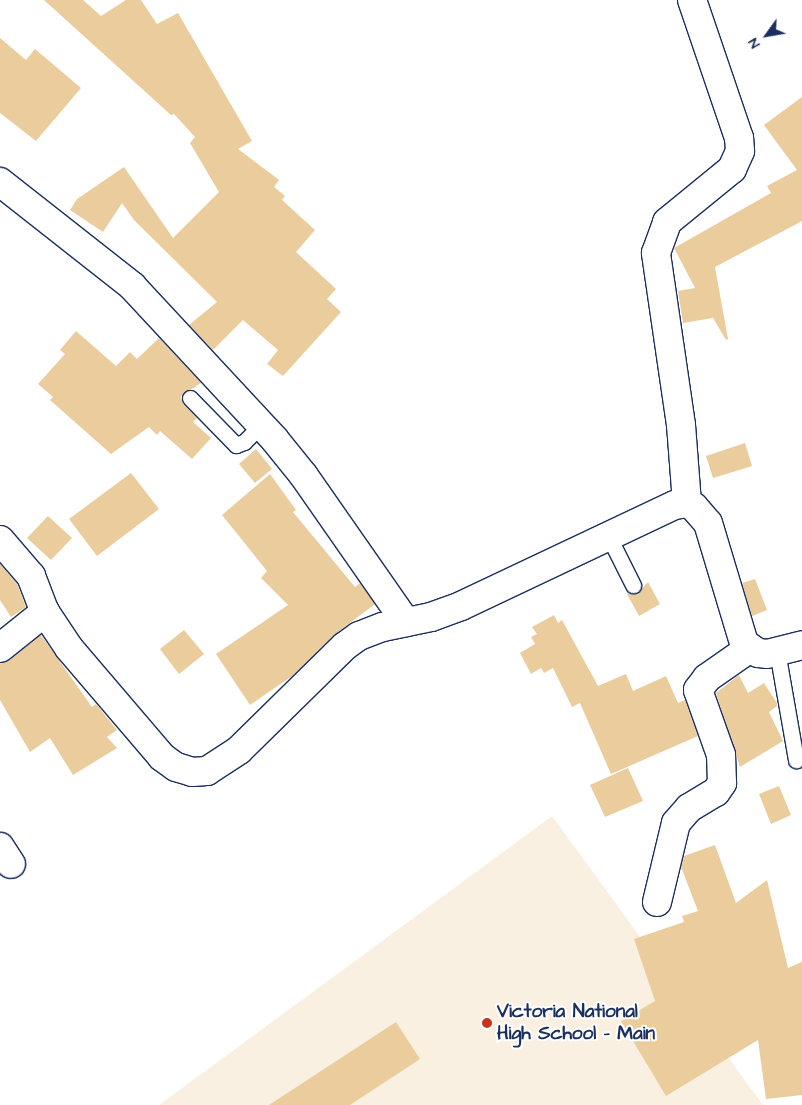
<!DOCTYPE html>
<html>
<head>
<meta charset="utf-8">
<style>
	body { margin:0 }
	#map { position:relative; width:802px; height:1105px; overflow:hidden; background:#fff; font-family:"Architects Daughter",sans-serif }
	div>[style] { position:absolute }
	.built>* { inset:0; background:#f9f0e2 }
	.building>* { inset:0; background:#eacc9d }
	.roads { filter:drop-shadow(1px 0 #1b2f5e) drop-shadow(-1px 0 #1b2f5e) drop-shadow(0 1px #1b2f5e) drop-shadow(0 -1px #1b2f5e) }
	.lane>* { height:15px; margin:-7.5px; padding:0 7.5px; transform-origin:7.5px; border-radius:7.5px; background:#fff }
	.street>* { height:28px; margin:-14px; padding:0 14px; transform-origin:14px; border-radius:14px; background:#fff }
	.dots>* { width:14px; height:14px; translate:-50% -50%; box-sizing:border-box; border:2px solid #fff; border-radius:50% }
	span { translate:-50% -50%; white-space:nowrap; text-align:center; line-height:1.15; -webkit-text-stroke:4px #fff; paint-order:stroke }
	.poi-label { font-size:19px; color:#1b2f5e; font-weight:700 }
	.left { translate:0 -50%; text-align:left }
	.north { position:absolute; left:742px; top:10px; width:50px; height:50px; -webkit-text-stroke:4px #fff; paint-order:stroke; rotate:238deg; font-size:14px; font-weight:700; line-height:20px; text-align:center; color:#1b2f5e }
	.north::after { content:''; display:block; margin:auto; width:18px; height:22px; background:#1b2f5e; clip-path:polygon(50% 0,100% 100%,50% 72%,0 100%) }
</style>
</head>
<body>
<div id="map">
	<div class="built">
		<i style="clip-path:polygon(552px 816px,763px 1105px,159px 1105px)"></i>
	</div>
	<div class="building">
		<i style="clip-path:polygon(44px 0,83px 0,101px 16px,126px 0,141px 0,157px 24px,178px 13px,252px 141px,238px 149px,279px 180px,274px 187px,285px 196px,282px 200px,315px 230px,296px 252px,336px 289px,327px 299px,341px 312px,283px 376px,267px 364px,278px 350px,243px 320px,213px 350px,189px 325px,217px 302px,134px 220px,122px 203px,103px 232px,70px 210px,77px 199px,124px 167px,173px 238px,219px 192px,190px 143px,195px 137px,174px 114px,171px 115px)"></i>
		<i style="clip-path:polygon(0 38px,26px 60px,35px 49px,81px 88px,36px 141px,0 113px)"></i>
		<i style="clip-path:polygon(802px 97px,802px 221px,715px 267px,728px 339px,726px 340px,713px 318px,683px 323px,678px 291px,695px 288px,674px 248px,771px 193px,767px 186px,797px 170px,764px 125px)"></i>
		<i style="clip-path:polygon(76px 331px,116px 366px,130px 352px,137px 359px,159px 338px,201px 383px,181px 396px,183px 404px,197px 418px,193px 422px,211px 438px,192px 459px,160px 431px,157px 435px,149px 427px,111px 454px,50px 400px,53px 397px,38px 384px,65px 354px,60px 350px)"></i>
		<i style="clip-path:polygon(745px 443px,752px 466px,713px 478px,706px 456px)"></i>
		<i style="clip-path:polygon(256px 449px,272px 469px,255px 483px,239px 464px)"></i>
		<i style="clip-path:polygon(131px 473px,159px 509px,97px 556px,69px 519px)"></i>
		<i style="clip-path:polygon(270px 474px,296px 510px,293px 512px,355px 587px,360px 583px,375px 604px,334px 635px,292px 676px,250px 705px,216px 654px,288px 605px,261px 578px,267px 571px,222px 515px)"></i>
		<i style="clip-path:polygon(48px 516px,72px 538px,51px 560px,27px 538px)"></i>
		<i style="clip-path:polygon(0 564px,17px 584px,26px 607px,11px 617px,0 600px)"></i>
		<i style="clip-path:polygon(755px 579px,767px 610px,752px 616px,742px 583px)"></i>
		<i style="clip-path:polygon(648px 582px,660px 604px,639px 616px,627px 594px,638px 593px)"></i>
		<i style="clip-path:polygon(554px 615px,558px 623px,562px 620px,598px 686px,626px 674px,633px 691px,666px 676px,678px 703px,685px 700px,698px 736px,611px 774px,580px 703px,572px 707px,553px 668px,544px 673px,541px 668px,531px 674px,520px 653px,535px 644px,531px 637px,537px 634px,532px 627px)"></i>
		<i style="clip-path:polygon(184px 630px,204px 654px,179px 674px,160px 649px)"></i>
		<i style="clip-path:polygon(41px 635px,92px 707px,96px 704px,117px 730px,107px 737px,117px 748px,73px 775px,50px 738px,30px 752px,0 700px,0 663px,10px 660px)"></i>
		<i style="clip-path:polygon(739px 675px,748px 693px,764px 683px,777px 703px,777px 706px,769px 712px,783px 741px,740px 767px,716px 693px)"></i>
		<i style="clip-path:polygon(628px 768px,643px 801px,605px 817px,590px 785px)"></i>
		<i style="clip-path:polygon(779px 786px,791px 815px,771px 824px,759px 794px)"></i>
		<i style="clip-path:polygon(715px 845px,736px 903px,767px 880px,788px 968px,802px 962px,802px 1095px,766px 1099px,758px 1040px,666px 1096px,621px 1021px,655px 1001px,634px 939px,684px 922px,682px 916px,698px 911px,681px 867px,684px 856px)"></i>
		<i style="clip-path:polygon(396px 1022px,420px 1059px,350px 1105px,269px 1105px)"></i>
	</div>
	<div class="roads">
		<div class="lane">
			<i style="left:190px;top:398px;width:66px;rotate:45.6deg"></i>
			<i style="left:236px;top:445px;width:9px;rotate:-21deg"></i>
			<i style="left:244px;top:442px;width:24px;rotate:-45deg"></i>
			<i style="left:609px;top:537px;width:54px;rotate:63.4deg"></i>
			<i style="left:777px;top:651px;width:111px;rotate:80.1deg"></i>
		</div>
		<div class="street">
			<i style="left:0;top:182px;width:168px;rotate:38.2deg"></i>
			<i style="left:132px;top:286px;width:210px;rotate:47.1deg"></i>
			<i style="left:275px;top:440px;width:46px;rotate:51.1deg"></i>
			<i style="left:304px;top:476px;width:178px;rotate:55.1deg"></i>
			<i style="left:687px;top:503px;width:78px;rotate:-94.4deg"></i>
			<i style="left:681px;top:425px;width:174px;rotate:-98.3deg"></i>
			<i style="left:656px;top:253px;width:33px;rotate:-70deg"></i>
			<i style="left:667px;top:222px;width:84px;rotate:-39.2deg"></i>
			<i style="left:732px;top:169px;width:20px;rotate:-66deg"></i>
			<i style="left:740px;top:151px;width:13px;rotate:-94deg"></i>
			<i style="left:739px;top:138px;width:146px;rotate:-108.8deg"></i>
			<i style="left:0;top:540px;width:48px;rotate:49.3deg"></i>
			<i style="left:31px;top:576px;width:39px;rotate:69deg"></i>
			<i style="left:45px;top:612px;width:43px;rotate:56.3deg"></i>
			<i style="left:69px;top:648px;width:143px;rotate:49.5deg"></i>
			<i style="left:162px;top:757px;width:17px;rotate:36deg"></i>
			<i style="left:176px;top:767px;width:17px;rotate:17deg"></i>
			<i style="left:192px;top:772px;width:15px;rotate:-4deg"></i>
			<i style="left:207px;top:771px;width:38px;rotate:-33deg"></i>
			<i style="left:239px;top:750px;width:148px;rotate:-44.5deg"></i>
			<i style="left:345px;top:646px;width:17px;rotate:-36deg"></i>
			<i style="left:359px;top:636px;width:26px;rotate:-21deg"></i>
			<i style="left:383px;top:627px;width:49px;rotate:-11.8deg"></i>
			<i style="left:431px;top:617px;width:32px;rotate:-20deg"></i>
			<i style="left:461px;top:606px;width:237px;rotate:-25.3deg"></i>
			<i style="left:675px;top:505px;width:12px;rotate:-9deg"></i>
			<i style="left:687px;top:503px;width:8px;rotate:30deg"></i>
			<i style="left:694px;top:507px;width:21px;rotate:49deg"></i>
			<i style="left:708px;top:523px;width:125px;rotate:73.3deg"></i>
			<i style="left:744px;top:643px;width:17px;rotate:36deg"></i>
			<i style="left:758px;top:653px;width:9px;rotate:6deg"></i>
			<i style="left:767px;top:654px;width:36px;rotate:-14deg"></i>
			<i style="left:0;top:648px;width:58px;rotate:-38.7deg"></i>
			<i style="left:0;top:847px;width:20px;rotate:57deg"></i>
			<i style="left:657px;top:902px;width:81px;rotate:-76.5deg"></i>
			<i style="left:676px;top:823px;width:20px;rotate:-49deg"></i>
			<i style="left:689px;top:808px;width:31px;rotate:-31deg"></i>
			<i style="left:716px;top:792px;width:11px;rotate:-56deg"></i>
			<i style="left:722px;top:783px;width:28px;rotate:-92deg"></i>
			<i style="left:721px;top:755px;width:69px;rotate:-109.5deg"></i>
			<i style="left:698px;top:690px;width:15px;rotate:-53deg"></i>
			<i style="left:707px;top:678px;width:52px;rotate:-34.9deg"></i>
		</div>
	</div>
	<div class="dots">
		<i style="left:487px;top:1023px;background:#c8321e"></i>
	</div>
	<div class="poi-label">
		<span class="left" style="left:497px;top:1023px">Victoria National<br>High School - Main</span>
	</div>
	<div class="north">N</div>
</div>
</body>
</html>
